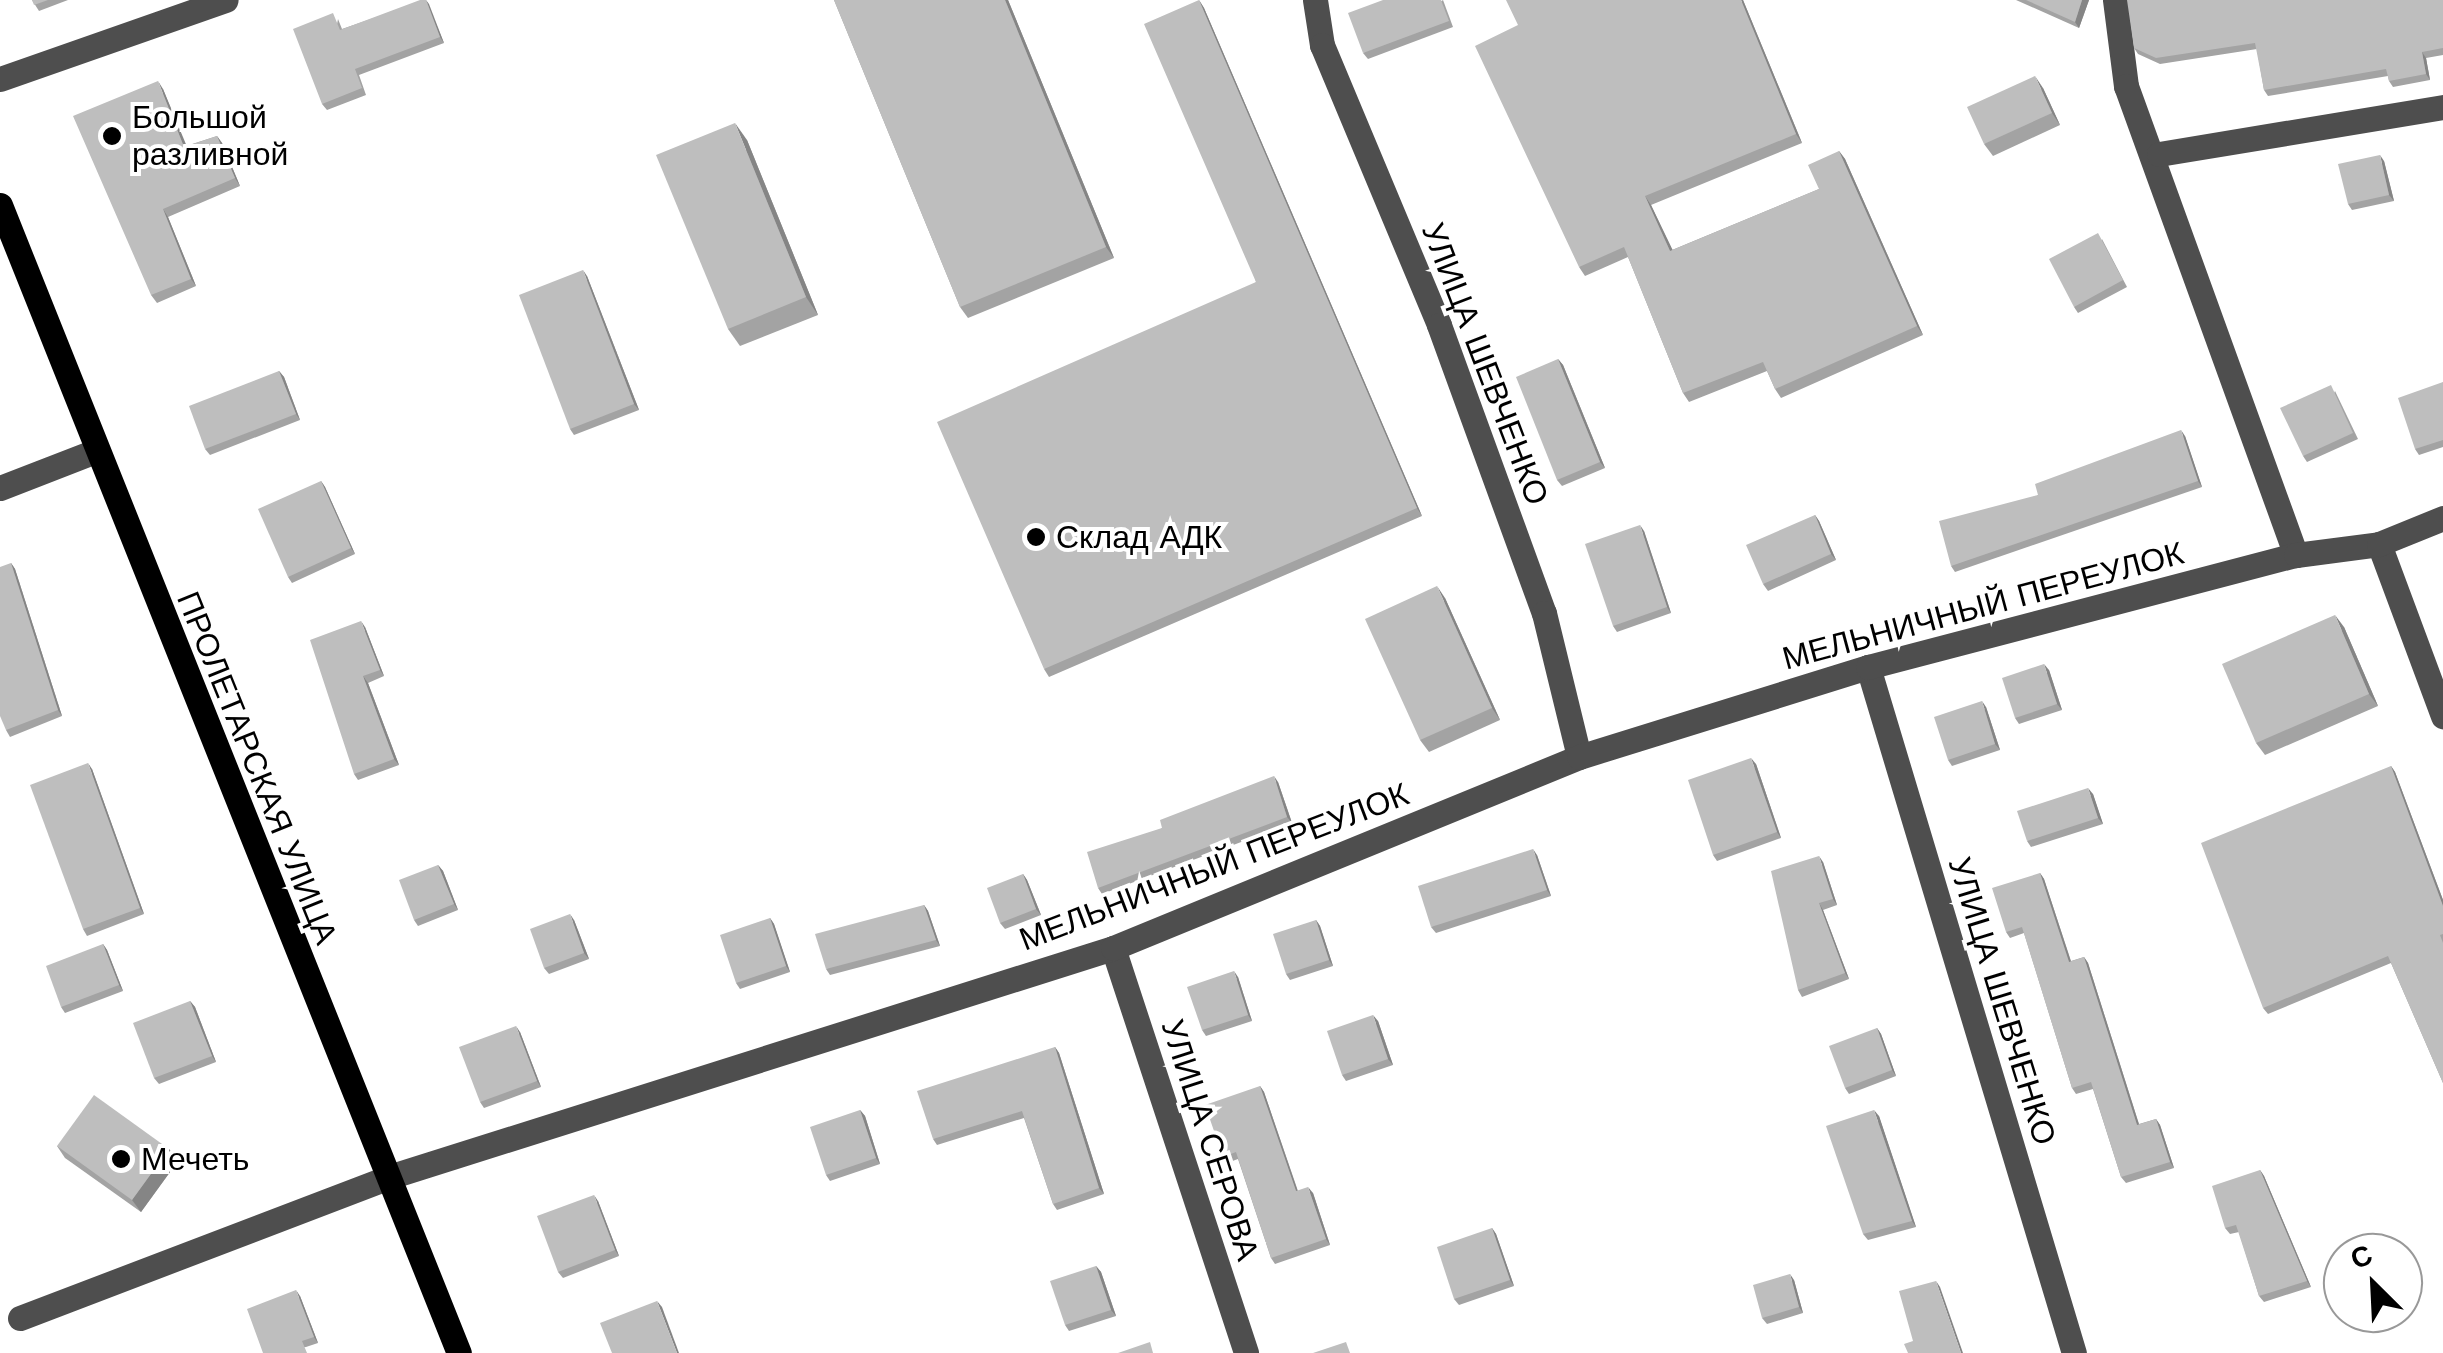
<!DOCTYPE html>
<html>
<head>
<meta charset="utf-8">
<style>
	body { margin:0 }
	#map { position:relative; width:2443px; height:1353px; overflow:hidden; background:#fff; font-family:"Work Sans",sans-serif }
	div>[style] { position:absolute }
	.minor>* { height:25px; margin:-12.5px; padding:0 12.5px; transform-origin:12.5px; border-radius:12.5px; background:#4e4e4e }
	.major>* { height:25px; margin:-12.5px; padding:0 12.5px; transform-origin:12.5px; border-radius:12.5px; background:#000 }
	.wall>* { inset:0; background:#a3a3a3 }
	.shaded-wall>* { inset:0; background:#858585 }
	.building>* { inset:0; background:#bebebe }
	.dots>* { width:28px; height:28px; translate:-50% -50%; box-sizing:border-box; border:5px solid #fff; border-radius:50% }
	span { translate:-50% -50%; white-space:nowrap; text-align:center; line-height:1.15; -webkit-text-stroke:8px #fff; paint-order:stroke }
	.poi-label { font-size:32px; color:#000 }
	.left { translate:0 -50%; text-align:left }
	.street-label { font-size:32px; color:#000 }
	.north { position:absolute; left:2323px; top:1233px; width:100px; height:100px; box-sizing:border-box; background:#fff; border:2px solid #999; border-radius:50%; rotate:336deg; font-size:28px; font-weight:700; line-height:40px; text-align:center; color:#000 }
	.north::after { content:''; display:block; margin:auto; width:35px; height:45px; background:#000; clip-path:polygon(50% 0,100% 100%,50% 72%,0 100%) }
</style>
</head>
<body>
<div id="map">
	<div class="minor">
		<i style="left:1315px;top:0;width:46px;rotate:81.2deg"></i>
		<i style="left:1322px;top:45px;width:303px;rotate:67.3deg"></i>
		<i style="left:1439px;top:325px;width:307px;rotate:70deg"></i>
		<i style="left:1544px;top:613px;width:148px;rotate:76.3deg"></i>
		<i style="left:2115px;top:0;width:87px;rotate:82.7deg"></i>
		<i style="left:2126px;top:86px;width:499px;rotate:70.1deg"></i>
		<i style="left:0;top:79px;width:239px;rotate:-19.3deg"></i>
		<i style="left:2159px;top:154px;width:288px;rotate:-9.4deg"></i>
		<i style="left:0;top:488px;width:100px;rotate:-21.2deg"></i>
		<i style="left:2379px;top:544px;width:184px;rotate:69.6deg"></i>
		<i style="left:1868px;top:667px;width:716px;rotate:73.29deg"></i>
		<i style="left:1113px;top:948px;width:426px;rotate:71.8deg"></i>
		<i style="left:20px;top:1318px;width:395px;rotate:-20.9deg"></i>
		<i style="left:389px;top:1177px;width:759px;rotate:-17.55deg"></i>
		<i style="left:1113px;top:948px;width:504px;rotate:-22.29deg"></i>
		<i style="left:1579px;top:757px;width:303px;rotate:-17.3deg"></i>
		<i style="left:1868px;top:667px;width:442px;rotate:-14.7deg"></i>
		<i style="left:2296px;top:555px;width:84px;rotate:-7.5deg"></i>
		<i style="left:2379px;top:544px;width:69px;rotate:-22.1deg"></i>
	</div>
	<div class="major">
		<i style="left:0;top:205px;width:1236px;rotate:68.21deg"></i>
	</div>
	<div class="wall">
		<i style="clip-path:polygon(32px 0,68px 0,39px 11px)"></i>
		<i style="clip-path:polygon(426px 0,444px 43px,359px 75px,366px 95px,327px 110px,322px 104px,338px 19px,342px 29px)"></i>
		<i style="clip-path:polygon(834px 0,1008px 0,1114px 258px,968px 318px,960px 307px)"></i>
		<i style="clip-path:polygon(1199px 0,1204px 8px,1422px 516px,1049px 677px,1044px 669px,1256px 282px)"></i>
		<i style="clip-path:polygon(1443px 0,1453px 27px,1368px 59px,1363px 53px)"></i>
		<i style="clip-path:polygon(1743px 0,1802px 143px,1651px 205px,1672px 250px,1819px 189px,1839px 151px,1845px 159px,1923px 335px,1781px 398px,1775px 389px,1767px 371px,1689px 402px,1683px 393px,1628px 257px,1585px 276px,1579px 267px)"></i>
		<i style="clip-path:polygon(2016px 0,2089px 0,2079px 28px)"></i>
		<i style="clip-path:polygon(2443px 0,2443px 55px,2426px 58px,2430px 80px,2393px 87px,2389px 81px,2388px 76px,2268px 96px,2264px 90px,2257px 49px,2160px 64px,2138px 54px,2134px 48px)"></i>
		<i style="clip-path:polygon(2043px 88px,2060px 125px,1993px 156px,1984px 144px)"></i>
		<i style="clip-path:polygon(163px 89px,186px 146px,217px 136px,222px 143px,240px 186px,168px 217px,196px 286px,157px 303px,151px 295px)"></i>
		<i style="clip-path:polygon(747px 140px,818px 315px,740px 346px,728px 329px)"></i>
		<i style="clip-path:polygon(2384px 161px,2394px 201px,2352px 210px,2348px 204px)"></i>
		<i style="clip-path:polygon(2102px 239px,2127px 287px,2078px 313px,2074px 307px)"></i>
		<i style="clip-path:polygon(587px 276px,639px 410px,574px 435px,570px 429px)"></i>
		<i style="clip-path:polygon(1558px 359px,1563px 365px,1605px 468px,1562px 486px,1557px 480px)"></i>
		<i style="clip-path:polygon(279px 371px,284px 377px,300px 420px,210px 455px,205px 449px)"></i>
		<i style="clip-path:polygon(2443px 382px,2443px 447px,2419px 455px,2415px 449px)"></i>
		<i style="clip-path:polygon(2335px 391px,2358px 439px,2307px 462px,2303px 456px)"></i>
		<i style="clip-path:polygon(2185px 436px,2202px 487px,1955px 572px,1951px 566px,2038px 495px)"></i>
		<i style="clip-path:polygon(321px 481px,325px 487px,355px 554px,292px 583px,288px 577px)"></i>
		<i style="clip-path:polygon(1815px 515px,1819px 521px,1836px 560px,1768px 591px,1763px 584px)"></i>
		<i style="clip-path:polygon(1644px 531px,1671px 613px,1617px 632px,1613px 626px)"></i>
		<i style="clip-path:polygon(11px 563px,15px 569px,62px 716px,10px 737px,6px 730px)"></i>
		<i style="clip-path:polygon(1445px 598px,1500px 720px,1429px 752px,1420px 740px)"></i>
		<i style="clip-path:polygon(365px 627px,384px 676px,368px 683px,399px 765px,358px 780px,354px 774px)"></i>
		<i style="clip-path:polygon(2344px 627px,2378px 706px,2265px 755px,2256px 743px)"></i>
		<i style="clip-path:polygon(2049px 670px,2062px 710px,2019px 724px,2015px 718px)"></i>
		<i style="clip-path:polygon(1986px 707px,2000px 750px,1952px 766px,1948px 760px)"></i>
		<i style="clip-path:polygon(1756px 764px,1781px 838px,1717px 861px,1713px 855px)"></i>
		<i style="clip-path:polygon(2391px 766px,2395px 772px,2443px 900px,2443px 1083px,2391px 963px,2268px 1014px,2263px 1008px)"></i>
		<i style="clip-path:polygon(92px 769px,144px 914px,87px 936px,83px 929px)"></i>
		<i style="clip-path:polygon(1278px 782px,1292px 823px,1102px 894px,1098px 888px,1162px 828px)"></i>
		<i style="clip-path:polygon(2093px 794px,2103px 824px,2031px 847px,2027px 841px)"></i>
		<i style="clip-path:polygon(1537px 855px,1551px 896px,1436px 933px,1431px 927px)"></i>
		<i style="clip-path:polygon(1823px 862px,1837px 905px,1823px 910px,1849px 979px,1802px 997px,1798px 990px)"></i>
		<i style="clip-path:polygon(438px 865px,443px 871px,458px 910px,418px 926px,414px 920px)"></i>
		<i style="clip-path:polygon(2040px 873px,2044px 879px,2071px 961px,2084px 957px,2088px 963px,2139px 1124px,2156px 1119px,2160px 1125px,2174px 1168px,2126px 1183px,2121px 1177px,2093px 1089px,2076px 1094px,2072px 1088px,2024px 933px,2010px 938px,2006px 932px)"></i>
		<i style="clip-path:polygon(1023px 874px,1027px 880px,1041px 915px,1005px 929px,1000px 923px)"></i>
		<i style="clip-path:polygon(924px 905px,928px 911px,940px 946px,830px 975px,826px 969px)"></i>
		<i style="clip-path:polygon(770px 918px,774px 924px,790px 972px,740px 989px,736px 983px)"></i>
		<i style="clip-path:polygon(574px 920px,589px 959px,549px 974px,544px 968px)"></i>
		<i style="clip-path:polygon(1316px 920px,1320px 926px,1333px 966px,1290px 980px,1286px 974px)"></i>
		<i style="clip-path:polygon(103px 944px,107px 950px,123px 991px,65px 1013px,61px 1007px)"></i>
		<i style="clip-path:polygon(1238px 977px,1252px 1021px,1206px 1036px,1202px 1030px)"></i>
		<i style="clip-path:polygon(190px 1001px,195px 1007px,216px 1062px,159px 1084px,154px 1078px)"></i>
		<i style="clip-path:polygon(1378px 1021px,1393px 1065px,1346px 1081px,1342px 1075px)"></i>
		<i style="clip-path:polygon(1877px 1028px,1881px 1034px,1896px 1076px,1849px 1094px,1845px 1088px)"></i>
		<i style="clip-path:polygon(520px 1032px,541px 1087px,484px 1108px,480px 1102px)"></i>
		<i style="clip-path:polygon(1055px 1047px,1059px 1053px,1104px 1194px,1057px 1210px,1053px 1204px,1024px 1118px,937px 1145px,933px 1139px)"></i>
		<i style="clip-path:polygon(1260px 1086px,1264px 1092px,1298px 1191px,1313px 1193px,1330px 1245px,1275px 1264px,1271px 1258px,1238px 1159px,1227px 1163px,1223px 1157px)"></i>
		<i style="clip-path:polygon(860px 1110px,865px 1116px,880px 1164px,830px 1181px,826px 1175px)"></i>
		<i style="clip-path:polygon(1879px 1116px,1916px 1227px,1868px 1240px,1863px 1234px)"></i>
		<i style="clip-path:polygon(57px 1146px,169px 1149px,178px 1161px,141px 1212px,65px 1158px)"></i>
		<i style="clip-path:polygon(2260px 1170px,2264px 1176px,2311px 1287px,2264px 1302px,2259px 1296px,2239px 1232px,2230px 1234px,2225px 1228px)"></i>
		<i style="clip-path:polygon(598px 1201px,619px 1256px,563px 1278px,558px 1272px)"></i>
		<i style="clip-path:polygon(1492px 1228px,1496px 1234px,1514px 1286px,1459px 1305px,1454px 1299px)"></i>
		<i style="clip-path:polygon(1096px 1266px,1101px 1272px,1116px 1316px,1069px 1331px,1065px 1325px)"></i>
		<i style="clip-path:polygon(1794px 1280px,1803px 1313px,1767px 1324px,1762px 1318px)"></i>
		<i style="clip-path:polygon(300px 1296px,318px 1343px,306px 1347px,263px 1353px)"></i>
	</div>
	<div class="shaded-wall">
		<i style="clip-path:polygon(426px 0,429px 4px,444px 43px,440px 37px)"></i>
		<i style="clip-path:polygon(1005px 0,1008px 0,1114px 258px,1106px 247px)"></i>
		<i style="clip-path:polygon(1199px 0,1204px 8px,1422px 516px,1417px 508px)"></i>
		<i style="clip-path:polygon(1741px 0,1743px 0,1802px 143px,1796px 134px)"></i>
		<i style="clip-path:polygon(2082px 0,2089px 0,2079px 28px,2075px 22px)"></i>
		<i style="clip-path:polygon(2422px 52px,2426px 58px,2430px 80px,2426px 74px)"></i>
		<i style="clip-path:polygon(2035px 76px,2043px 88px,2060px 125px,2052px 113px)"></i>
		<i style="clip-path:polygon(158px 81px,163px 89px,190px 154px,184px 147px)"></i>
		<i style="clip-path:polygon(735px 123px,747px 140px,818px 315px,806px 297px)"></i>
		<i style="clip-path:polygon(217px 136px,222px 143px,240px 186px,235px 178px)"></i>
		<i style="clip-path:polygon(1839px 151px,1845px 159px,1923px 335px,1917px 326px)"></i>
		<i style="clip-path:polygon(2380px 155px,2384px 161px,2394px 201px,2389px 195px)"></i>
		<i style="clip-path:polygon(1645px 196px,1651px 205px,1677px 259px,1670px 251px)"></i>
		<i style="clip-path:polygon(163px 209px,168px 217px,196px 286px,191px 279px)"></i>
		<i style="clip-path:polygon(583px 270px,587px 276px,639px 410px,634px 404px)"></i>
		<i style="clip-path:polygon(1558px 359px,1563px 365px,1605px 468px,1600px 462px)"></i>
		<i style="clip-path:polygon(279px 371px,284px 377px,300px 420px,296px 414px)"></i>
		<i style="clip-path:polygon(2181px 430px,2185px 436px,2202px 487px,2198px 481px)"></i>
		<i style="clip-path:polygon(321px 481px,325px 487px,355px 554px,351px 548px)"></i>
		<i style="clip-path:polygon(1815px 515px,1819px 521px,1836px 560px,1831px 554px)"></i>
		<i style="clip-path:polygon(1640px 525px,1644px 531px,1671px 613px,1667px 607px)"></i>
		<i style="clip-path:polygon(11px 563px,15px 569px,62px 716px,58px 710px)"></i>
		<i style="clip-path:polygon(1437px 586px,1445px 598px,1500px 720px,1492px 708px)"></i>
		<i style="clip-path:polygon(2335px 615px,2344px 627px,2378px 706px,2369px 694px)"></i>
		<i style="clip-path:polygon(361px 621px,365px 627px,384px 676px,380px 670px)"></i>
		<i style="clip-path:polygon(2044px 664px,2049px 670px,2062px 710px,2057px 704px)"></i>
		<i style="clip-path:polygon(363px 676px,368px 683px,399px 765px,394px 759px)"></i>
		<i style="clip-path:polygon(1982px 701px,1986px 707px,2000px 750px,1995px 744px)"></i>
		<i style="clip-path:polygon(1751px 758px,1756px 764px,1781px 838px,1777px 832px)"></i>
		<i style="clip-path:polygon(88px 763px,92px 769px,144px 914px,140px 908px)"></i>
		<i style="clip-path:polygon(2391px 766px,2395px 772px,2443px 900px,2443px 906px)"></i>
		<i style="clip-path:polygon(1274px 776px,1278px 782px,1292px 823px,1287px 817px)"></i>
		<i style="clip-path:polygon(2088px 788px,2093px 794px,2103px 824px,2098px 818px)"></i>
		<i style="clip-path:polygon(1533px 849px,1537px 855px,1551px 896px,1547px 890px)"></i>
		<i style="clip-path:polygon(1819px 856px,1823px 862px,1837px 905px,1833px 899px)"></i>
		<i style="clip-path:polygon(438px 865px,443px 871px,458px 910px,454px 904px)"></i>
		<i style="clip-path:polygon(2040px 873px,2044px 879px,2073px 968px,2069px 962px)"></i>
		<i style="clip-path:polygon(1023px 874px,1027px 880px,1041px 915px,1036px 909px)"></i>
		<i style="clip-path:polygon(1819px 903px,1823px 910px,1849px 979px,1845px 973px)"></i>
		<i style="clip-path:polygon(924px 905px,928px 911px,940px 946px,936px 940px)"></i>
		<i style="clip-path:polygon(570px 914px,574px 920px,589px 959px,584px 953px)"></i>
		<i style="clip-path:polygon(770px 918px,774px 924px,790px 972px,786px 966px)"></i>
		<i style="clip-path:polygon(1316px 920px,1320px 926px,1333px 966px,1329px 960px)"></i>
		<i style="clip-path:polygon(103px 944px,107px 950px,123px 991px,119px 985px)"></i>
		<i style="clip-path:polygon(2084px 957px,2088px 963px,2141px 1131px,2137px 1125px)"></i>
		<i style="clip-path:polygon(1234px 971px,1238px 977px,1252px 1021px,1248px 1015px)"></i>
		<i style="clip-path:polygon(190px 1001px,195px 1007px,216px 1062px,212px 1056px)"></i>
		<i style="clip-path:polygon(1373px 1015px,1378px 1021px,1393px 1065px,1388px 1059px)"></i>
		<i style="clip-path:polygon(516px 1026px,520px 1032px,541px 1087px,537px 1081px)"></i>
		<i style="clip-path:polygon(1877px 1028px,1881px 1034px,1896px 1076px,1892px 1070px)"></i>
		<i style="clip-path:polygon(1055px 1047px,1059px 1053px,1104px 1194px,1099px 1188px)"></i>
		<i style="clip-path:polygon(1260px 1086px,1264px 1092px,1300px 1198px,1296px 1191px)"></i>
		<i style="clip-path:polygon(860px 1110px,865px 1116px,880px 1164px,876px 1158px)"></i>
		<i style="clip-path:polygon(1874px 1110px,1879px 1116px,1916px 1227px,1912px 1221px)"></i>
		<i style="clip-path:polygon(2156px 1119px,2160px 1125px,2174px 1168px,2170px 1162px)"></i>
		<i style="clip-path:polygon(169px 1149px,178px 1161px,141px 1212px,132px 1200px)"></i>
		<i style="clip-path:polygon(2260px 1170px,2264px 1176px,2311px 1287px,2307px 1281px)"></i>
		<i style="clip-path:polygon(1308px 1187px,1313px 1193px,1330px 1245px,1326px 1239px)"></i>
		<i style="clip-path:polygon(594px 1195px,598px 1201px,619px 1256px,615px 1250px)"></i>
		<i style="clip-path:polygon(1492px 1228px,1496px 1234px,1514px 1286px,1510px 1280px)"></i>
		<i style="clip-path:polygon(1096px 1266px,1101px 1272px,1116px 1316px,1111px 1310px)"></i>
		<i style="clip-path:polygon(1790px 1274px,1794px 1280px,1803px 1313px,1799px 1307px)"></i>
		<i style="clip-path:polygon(1936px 1281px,1940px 1287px,1963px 1353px,1961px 1353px)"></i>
		<i style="clip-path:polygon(296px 1290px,300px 1296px,318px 1343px,314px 1337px)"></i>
		<i style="clip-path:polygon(657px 1301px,662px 1307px,679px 1353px,677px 1353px)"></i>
	</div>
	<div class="building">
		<i style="clip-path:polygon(32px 0,48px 0,34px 5px)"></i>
		<i style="clip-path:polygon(420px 0,426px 0,440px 37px,355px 69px,362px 88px,322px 104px,293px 29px,333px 13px,340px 30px)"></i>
		<i style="clip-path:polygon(834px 0,1005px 0,1106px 247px,960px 307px)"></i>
		<i style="clip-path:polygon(1199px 0,1417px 508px,1044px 669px,937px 422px,1256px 282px,1144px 24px)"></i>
		<i style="clip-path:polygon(1383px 0,1441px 0,1449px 21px,1363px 53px,1348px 13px)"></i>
		<i style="clip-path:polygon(1506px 0,1741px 0,1796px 134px,1645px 196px,1670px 251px,1819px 189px,1808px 165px,1839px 151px,1917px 326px,1775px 389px,1763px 362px,1683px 393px,1624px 247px,1579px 267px,1475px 46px,1518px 25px)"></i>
		<i style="clip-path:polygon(2026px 0,2082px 0,2075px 22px)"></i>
		<i style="clip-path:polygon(2127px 0,2443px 0,2443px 48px,2422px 52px,2426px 74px,2389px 81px,2386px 69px,2264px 90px,2255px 43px,2156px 58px,2134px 48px)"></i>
		<i style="clip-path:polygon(2035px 76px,2052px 113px,1984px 144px,1967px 107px)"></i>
		<i style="clip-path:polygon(158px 81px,184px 147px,217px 136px,235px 178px,163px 209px,191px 279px,151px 295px,73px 116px)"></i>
		<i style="clip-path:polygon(735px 123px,806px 297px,728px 329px,656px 155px)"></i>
		<i style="clip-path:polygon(2380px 155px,2389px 195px,2348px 204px,2338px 164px)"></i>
		<i style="clip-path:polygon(2098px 233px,2123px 280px,2074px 307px,2049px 259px)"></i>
		<i style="clip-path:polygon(583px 270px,634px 404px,570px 429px,519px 295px)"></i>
		<i style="clip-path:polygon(1558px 359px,1600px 462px,1557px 480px,1516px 377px)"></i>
		<i style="clip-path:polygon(279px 371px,296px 414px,205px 449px,189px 406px)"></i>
		<i style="clip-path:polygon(2443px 382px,2443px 440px,2415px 449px,2398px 398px)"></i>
		<i style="clip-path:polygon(2331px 385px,2353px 433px,2303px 456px,2280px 408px)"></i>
		<i style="clip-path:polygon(2181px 430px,2198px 481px,1951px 566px,1939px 521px,2038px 495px,2035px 484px)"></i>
		<i style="clip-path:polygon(321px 481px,351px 548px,288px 577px,258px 509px)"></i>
		<i style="clip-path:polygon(1815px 515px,1831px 554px,1763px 584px,1746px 545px)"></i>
		<i style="clip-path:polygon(1640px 525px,1667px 607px,1613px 626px,1585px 544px)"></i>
		<i style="clip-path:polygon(11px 563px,58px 710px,6px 730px,0 716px,0 567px)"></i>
		<i style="clip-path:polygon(1437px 586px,1492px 708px,1420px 740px,1365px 619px)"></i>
		<i style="clip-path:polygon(2335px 615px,2369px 694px,2256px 743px,2222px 664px)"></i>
		<i style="clip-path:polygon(361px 621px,380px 670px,363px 676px,394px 759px,354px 774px,310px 640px)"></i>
		<i style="clip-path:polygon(2044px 664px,2057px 704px,2015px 718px,2002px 678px)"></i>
		<i style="clip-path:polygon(1982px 701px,1995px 744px,1948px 760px,1934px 717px)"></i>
		<i style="clip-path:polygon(1751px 758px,1777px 832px,1713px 855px,1688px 780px)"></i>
		<i style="clip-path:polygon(88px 763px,140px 908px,83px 929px,30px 785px)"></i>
		<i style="clip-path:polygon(2391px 766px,2443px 906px,2443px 934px,2440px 935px,2443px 943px,2443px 1083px,2388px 956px,2263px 1008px,2201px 843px)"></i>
		<i style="clip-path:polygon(1274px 776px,1287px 817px,1098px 888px,1087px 852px,1162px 828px,1160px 820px)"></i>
		<i style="clip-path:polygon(2088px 788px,2098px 818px,2027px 841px,2017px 811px)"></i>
		<i style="clip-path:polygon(1533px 849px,1547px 890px,1431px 927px,1418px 886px)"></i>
		<i style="clip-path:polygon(1819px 856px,1833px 899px,1819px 903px,1845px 973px,1798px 990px,1771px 871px)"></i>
		<i style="clip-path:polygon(438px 865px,454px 904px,414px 920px,399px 880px)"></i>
		<i style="clip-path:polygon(2040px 873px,2069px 962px,2084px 957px,2137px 1125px,2156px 1119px,2170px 1162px,2121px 1177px,2091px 1082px,2072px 1088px,2022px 927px,2006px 932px,1992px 888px)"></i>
		<i style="clip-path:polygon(1023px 874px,1036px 909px,1000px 923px,987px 888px)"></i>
		<i style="clip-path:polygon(924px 905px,936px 940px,826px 969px,815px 934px)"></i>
		<i style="clip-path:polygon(570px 914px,584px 953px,544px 968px,530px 929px)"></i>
		<i style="clip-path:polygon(770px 918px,786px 966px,736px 983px,720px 935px)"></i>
		<i style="clip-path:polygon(1316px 920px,1329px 960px,1286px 974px,1273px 934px)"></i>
		<i style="clip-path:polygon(103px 944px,119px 985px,61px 1007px,46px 966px)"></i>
		<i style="clip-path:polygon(1234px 971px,1248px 1015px,1202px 1030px,1187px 987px)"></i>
		<i style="clip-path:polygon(190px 1001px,212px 1056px,154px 1078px,133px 1023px)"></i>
		<i style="clip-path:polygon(1373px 1015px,1388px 1059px,1342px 1075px,1327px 1031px)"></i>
		<i style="clip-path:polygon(516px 1026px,537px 1081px,480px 1102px,459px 1047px)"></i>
		<i style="clip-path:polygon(1877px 1028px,1892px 1070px,1845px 1088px,1829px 1046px)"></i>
		<i style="clip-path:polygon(1055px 1047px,1099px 1188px,1053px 1204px,1022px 1111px,933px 1139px,917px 1091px)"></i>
		<i style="clip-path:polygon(1260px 1086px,1296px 1191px,1308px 1187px,1326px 1239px,1271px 1258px,1236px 1152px,1223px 1157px,1205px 1105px)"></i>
		<i style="clip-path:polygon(94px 1095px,169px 1149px,132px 1200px,57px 1146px)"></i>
		<i style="clip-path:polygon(860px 1110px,876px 1158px,826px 1175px,810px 1127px)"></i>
		<i style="clip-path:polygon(1874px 1110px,1912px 1221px,1863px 1234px,1826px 1126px)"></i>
		<i style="clip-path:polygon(2260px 1170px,2307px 1281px,2259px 1296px,2236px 1225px,2225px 1228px,2212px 1186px)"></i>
		<i style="clip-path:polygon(594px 1195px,615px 1250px,558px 1272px,537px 1216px)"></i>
		<i style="clip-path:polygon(1492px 1228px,1510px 1280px,1454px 1299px,1437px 1247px)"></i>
		<i style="clip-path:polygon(1096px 1266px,1111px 1310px,1065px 1325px,1050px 1281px)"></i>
		<i style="clip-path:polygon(1790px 1274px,1799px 1307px,1762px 1318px,1753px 1285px)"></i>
		<i style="clip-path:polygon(1936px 1281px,1961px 1353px,1908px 1353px,1904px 1344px,1913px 1341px,1899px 1291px)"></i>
		<i style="clip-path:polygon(296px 1290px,314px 1337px,302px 1341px,307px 1353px,263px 1353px,247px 1309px)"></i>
		<i style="clip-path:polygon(657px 1301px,677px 1353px,612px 1353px,600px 1323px)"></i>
		<i style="clip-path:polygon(1150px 1342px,1153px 1353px,1118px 1353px)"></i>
		<i style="clip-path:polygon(1346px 1342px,1350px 1353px,1313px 1353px)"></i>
	</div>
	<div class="dots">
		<i style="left:112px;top:136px;background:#000"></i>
		<i style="left:1036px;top:537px;background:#000"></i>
		<i style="left:121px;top:1159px;background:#000"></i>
	</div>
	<div class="poi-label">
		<span class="left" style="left:132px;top:136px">Большой<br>разливной</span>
		<span class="left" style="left:1056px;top:537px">Склад АДК</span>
		<span class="left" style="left:141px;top:1159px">Мечеть</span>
	</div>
	<div class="street-label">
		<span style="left:1485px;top:364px;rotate:69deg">УЛИЦА ШЕВЧЕНКО</span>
		<span style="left:1983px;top:606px;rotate:-15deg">МЕЛЬНИЧНЫЙ ПЕРЕУЛОК</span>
		<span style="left:257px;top:768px;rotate:68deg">ПРОЛЕТАРСКАЯ УЛИЦА</span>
		<span style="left:1214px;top:867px;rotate:-21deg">МЕЛЬНИЧНЫЙ ПЕРЕУЛОК</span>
		<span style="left:2002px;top:1001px;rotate:73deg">УЛИЦА ШЕВЧЕНКО</span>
		<span style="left:1210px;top:1140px;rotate:72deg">УЛИЦА СЕРОВА</span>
	</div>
	<div class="north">С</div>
</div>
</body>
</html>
